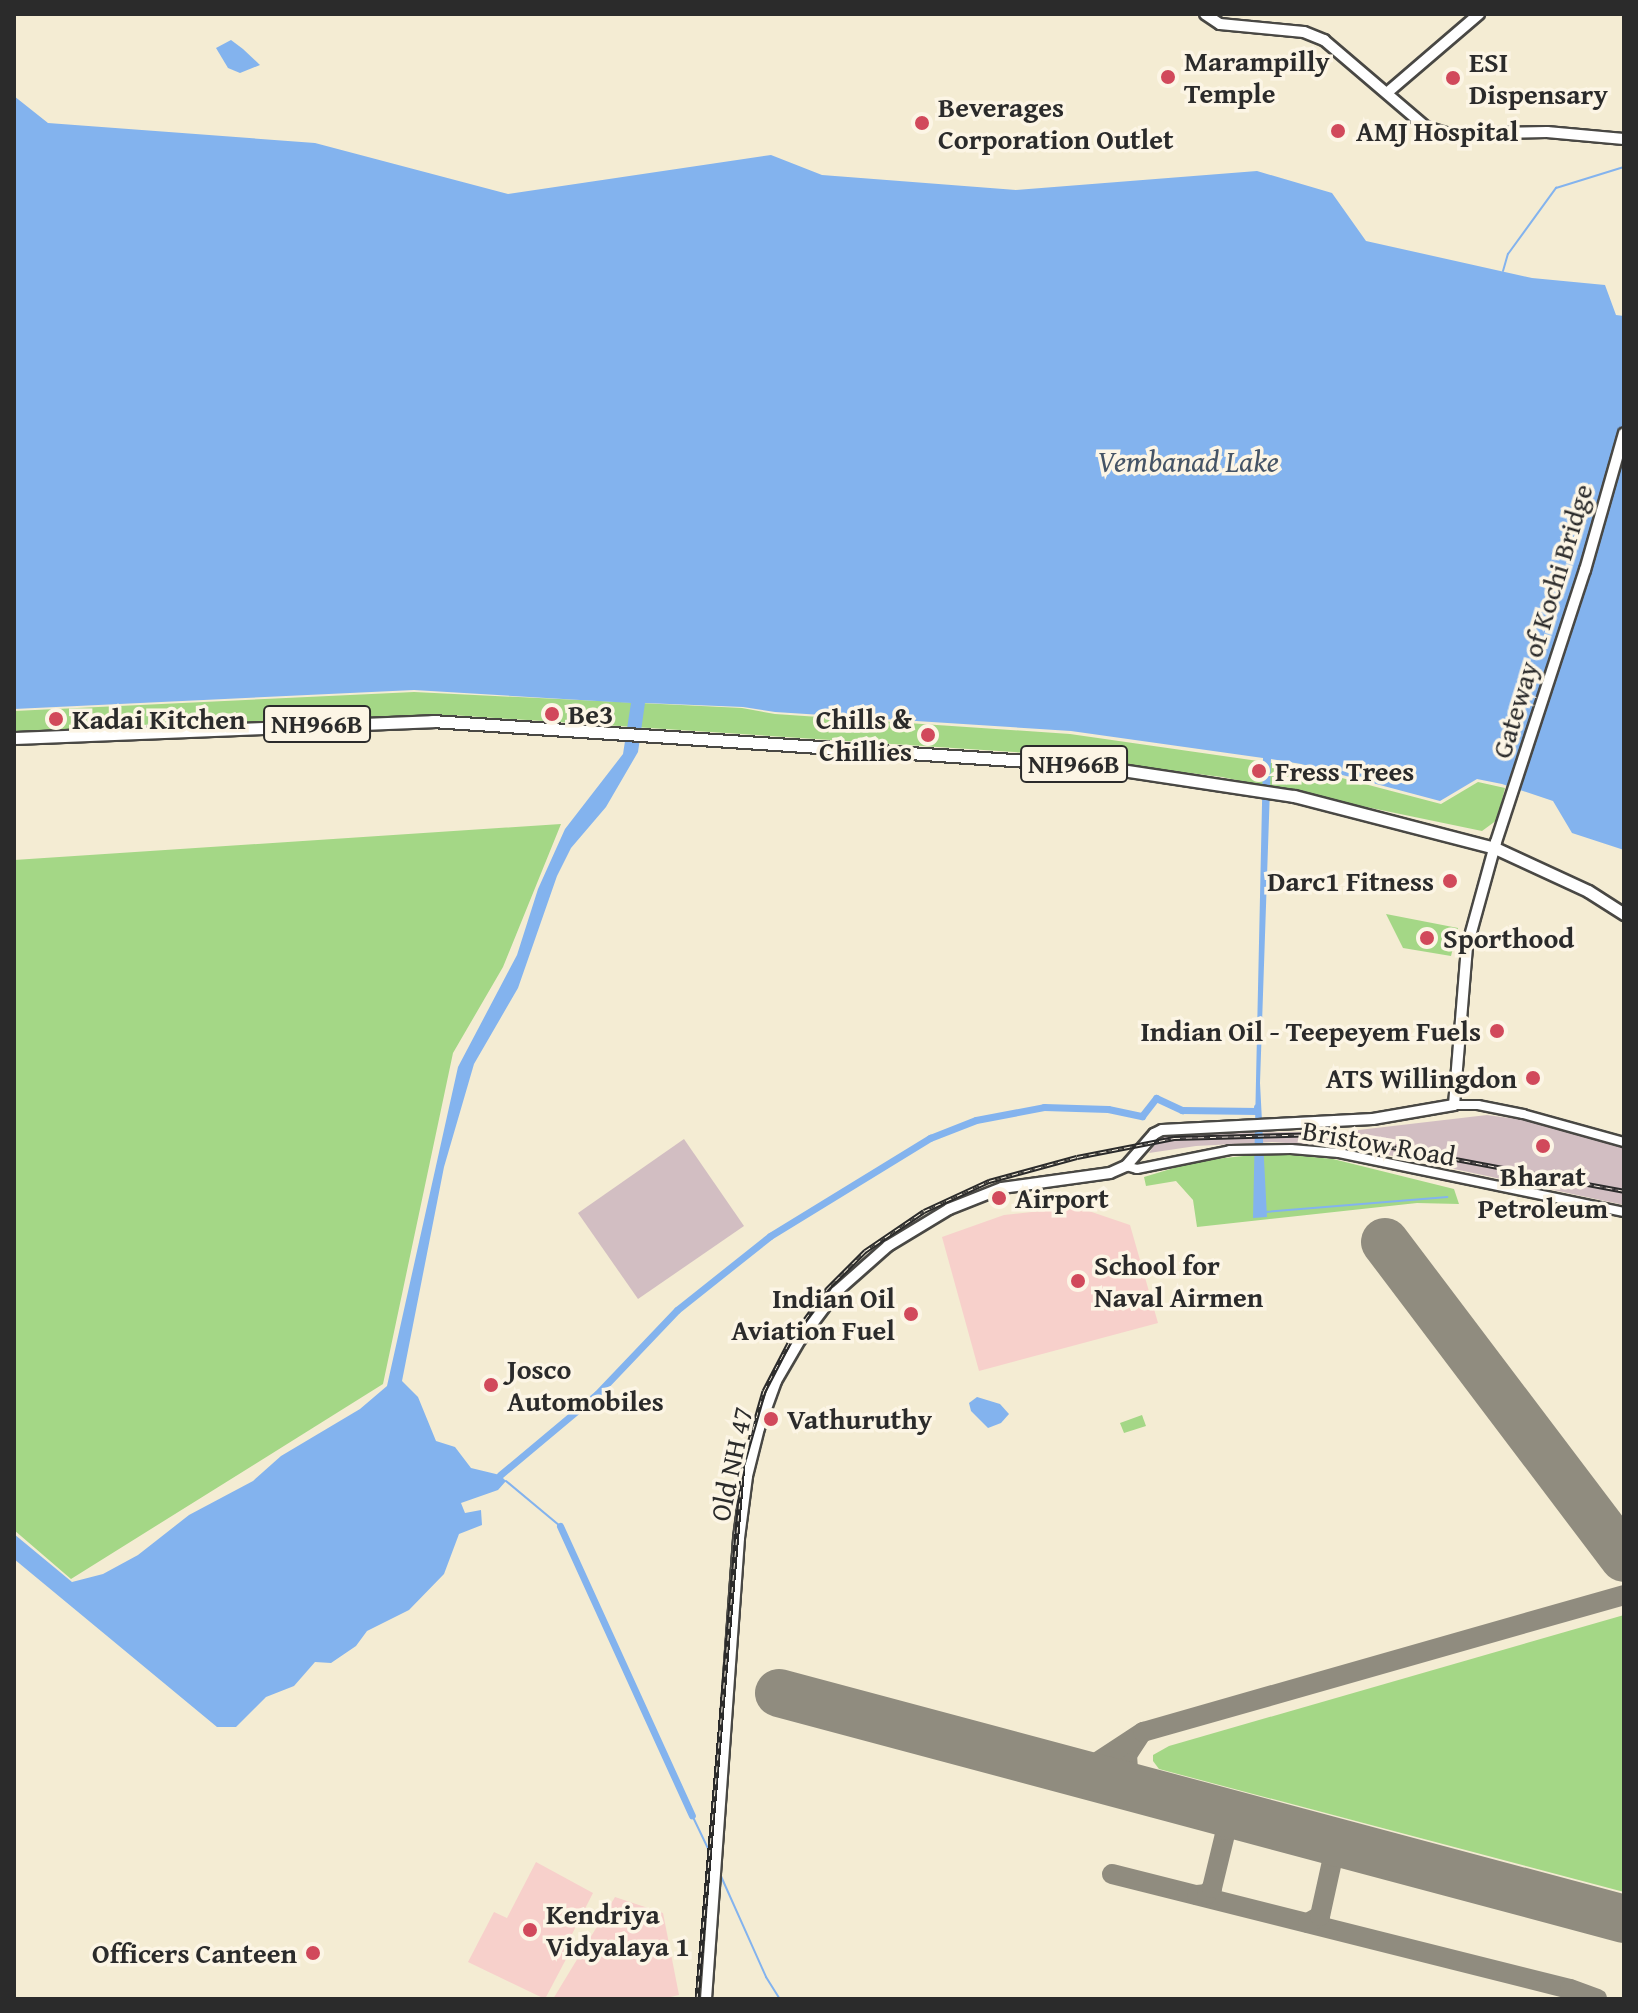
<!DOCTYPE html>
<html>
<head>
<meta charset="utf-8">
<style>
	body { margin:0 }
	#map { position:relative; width:1638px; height:2013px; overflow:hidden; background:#f4ecd3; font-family:"Gentium Book Plus",serif }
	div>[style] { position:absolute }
	.built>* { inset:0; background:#f7d0cb }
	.industrial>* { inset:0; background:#d2bec2 }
	.green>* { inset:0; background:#a4d786 }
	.water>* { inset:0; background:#83b3ee }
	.stream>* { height:2px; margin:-1px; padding:0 1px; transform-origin:1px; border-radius:1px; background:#83b3ee }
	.canal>* { height:7px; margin:-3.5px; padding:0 3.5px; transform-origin:3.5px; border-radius:3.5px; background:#83b3ee }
	.taxiway>* { height:20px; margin:-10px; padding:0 10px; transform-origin:10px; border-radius:10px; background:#908c7f }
	.runway>* { height:48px; margin:-24px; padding:0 24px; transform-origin:24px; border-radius:24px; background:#908c7f }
	.roads { filter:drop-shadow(2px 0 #494844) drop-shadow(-2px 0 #494844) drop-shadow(0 2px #494844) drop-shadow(0 -2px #494844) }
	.minor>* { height:8px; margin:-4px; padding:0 4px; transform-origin:4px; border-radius:4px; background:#fff }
	.major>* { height:10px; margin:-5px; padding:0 5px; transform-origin:5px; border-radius:5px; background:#fff }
	.highway>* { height:11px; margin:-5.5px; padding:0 5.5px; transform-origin:5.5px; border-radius:5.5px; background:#fff }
	.rail>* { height:5px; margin-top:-2.5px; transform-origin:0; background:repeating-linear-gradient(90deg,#fcf5e5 0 6px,#2b2b2b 0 12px); box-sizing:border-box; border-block:2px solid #2b2b2b }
	.dots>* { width:22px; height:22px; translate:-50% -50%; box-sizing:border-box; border:4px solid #fcf5e5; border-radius:50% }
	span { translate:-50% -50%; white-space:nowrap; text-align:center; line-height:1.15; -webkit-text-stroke:7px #fcf5e5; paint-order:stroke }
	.shield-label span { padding:2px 6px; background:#fcf5e5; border:2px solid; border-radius:6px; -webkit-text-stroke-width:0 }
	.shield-label { font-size:26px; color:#2b2b2b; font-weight:700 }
	.poi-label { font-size:28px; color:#2b2b2b; font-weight:700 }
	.left { translate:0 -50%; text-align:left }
	.right { translate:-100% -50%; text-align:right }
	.street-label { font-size:28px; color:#2b2b2b }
	.water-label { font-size:30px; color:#455466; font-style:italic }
	.frame { position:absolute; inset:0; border:16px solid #2b2b2b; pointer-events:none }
</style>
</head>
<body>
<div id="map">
	<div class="built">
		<i style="clip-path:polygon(1077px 1207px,1130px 1225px,1158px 1323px,979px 1371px,942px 1237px,1004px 1215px)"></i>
		<i style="clip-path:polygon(536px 1862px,593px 1893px,569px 1940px,574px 1944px,545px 1999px,468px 1962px,494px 1912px,507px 1918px)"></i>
		<i style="clip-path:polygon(615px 1897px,663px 1913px,679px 1995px,662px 1999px,553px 1999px)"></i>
	</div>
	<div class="industrial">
		<i style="clip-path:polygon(1487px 1115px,1532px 1121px,1624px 1147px,1624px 1205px,1355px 1148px,1272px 1142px,1196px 1146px,1149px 1153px,1162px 1134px,1350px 1131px)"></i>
		<i style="clip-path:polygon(684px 1139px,744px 1226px,638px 1299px,578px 1213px)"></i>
	</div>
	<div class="green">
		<i style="clip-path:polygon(414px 692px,742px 708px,775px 714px,1070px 734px,1300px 767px,1441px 804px,1478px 782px,1505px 788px,1497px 820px,1482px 831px,1222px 777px,1028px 753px,451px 715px,14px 733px,14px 711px)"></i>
		<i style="clip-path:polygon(561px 824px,503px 967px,453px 1053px,383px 1384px,71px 1579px,14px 1530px,14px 860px)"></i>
		<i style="clip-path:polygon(1386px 914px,1458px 928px,1451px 956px,1403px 948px)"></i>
		<i style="clip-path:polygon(1271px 1153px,1333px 1159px,1454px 1189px,1459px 1204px,1417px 1203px,1197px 1227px,1193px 1200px,1176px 1181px,1146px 1186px,1144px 1177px,1197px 1161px)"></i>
		<i style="clip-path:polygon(1142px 1415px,1146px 1426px,1124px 1433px,1120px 1423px)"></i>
		<i style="clip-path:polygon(1624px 1615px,1624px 1892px,1159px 1769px,1153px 1761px,1153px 1755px,1169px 1746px)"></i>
	</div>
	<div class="water">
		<i style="clip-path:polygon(231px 40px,243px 49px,260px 65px,240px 73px,228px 68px,216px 48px)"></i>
		<i style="clip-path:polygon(14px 96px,48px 123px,315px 143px,508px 194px,771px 155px,822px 175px,1016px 190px,1257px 171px,1332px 193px,1366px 241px,1532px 278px,1605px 285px,1616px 315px,1624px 316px,1624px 850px,1572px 833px,1553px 801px,1502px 784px,1477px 779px,1440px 801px,1301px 764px,1271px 759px,1260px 1083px,1267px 1217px,1253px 1218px,1263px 758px,1071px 731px,775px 712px,743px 707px,645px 703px,638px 752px,606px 807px,571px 848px,557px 876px,518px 988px,474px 1064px,444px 1167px,402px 1381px,418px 1397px,436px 1441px,455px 1447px,471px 1468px,500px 1475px,506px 1481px,498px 1490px,461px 1503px,465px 1513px,481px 1510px,482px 1525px,459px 1534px,444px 1574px,409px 1610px,367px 1631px,356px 1646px,331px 1663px,315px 1662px,294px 1686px,266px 1697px,236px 1727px,217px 1727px,14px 1559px,14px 1534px,72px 1582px,103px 1574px,138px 1555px,189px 1515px,253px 1481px,281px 1456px,360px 1409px,387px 1386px,458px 1067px,517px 955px,538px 889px,565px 829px,623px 754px,631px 703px,414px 690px,14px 709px)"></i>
		<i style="clip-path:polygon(977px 1397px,1000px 1404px,1009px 1414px,1001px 1423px,988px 1428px,971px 1411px,969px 1403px)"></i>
	</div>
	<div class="stream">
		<i style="left:1503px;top:271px;width:18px;rotate:-74deg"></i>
		<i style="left:1508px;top:254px;width:82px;rotate:-54deg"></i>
		<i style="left:1556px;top:188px;width:71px;rotate:-17.2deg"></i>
		<i style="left:1265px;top:1212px;width:183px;rotate:-4.7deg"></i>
		<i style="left:506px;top:1481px;width:70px;rotate:39.8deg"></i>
		<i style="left:692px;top:1815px;width:47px;rotate:64.5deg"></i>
		<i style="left:720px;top:1874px;width:113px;rotate:65.9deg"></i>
		<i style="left:766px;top:1977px;width:26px;rotate:58deg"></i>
	</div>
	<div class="canal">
		<i style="left:500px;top:1475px;width:126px;rotate:-39.9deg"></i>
		<i style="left:597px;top:1394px;width:116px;rotate:-46.4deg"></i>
		<i style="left:677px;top:1310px;width:119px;rotate:-38.5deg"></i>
		<i style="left:770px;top:1236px;width:188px;rotate:-31.5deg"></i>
		<i style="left:930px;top:1138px;width:49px;rotate:-21.4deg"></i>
		<i style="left:976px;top:1120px;width:69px;rotate:-10.8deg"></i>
		<i style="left:1044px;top:1107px;width:64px;rotate:1.8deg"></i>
		<i style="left:1108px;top:1109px;width:35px;rotate:12deg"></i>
		<i style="left:1142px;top:1116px;width:23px;rotate:-52deg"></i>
		<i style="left:1156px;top:1098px;width:29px;rotate:25deg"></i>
		<i style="left:1182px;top:1110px;width:75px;rotate:0.8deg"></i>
		<i style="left:1257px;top:1111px;width:4px;rotate:-90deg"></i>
		<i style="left:560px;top:1526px;width:318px;rotate:65.5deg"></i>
	</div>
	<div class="taxiway">
		<i style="left:1140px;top:1735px;width:24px;rotate:123deg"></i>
		<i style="left:1127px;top:1755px;width:16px;rotate:86deg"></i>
		<i style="left:1128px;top:1771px;width:16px;rotate:50deg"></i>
		<i style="left:1138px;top:1783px;width:22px;rotate:30deg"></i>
		<i style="left:1053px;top:1766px;width:35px;rotate:3deg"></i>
		<i style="left:1088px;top:1768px;width:66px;rotate:-33.2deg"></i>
		<i style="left:1143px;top:1732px;width:500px;rotate:-15.9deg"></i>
		<i style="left:1112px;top:1874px;width:472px;rotate:14.1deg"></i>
		<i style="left:1570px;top:1989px;width:29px;rotate:20deg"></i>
		<i style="left:1197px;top:1895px;width:10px;rotate:-6deg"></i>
		<i style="left:1207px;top:1894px;width:8px;rotate:-50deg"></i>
		<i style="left:1212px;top:1888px;width:60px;rotate:-76.4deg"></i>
		<i style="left:1226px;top:1830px;width:20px;rotate:-108deg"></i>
		<i style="left:1308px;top:1923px;width:14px;rotate:-30deg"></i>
		<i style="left:1320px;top:1916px;width:60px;rotate:-77.6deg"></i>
		<i style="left:1333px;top:1857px;width:9px;rotate:-90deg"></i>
		<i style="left:1333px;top:1848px;width:10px;rotate:-127deg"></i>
	</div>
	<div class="runway">
		<i style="left:1385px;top:1242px;width:396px;rotate:52.9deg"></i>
		<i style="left:779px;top:1693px;width:875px;rotate:14.97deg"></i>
	</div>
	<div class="roads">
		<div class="minor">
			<i style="left:1454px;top:1105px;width:24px"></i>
			<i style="left:1478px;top:1105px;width:46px;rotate:11.3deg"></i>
			<i style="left:1523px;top:1114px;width:105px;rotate:15.5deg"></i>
			<i style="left:1126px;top:1166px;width:11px;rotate:15deg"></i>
			<i style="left:1137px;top:1169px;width:95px;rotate:-11.5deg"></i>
			<i style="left:1230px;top:1150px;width:61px;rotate:-0.9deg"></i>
			<i style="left:1291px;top:1149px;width:48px;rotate:4.8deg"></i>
			<i style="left:1339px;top:1153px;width:291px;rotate:11.7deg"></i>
		</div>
		<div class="major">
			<i style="left:1205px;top:14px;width:18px;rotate:34deg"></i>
			<i style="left:1220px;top:24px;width:84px;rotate:5.4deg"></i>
			<i style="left:1304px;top:32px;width:22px;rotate:22deg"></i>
			<i style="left:1324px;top:40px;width:134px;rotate:40.5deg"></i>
			<i style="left:1426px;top:127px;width:24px;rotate:17deg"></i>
			<i style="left:1449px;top:134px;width:98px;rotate:-1.2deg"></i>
			<i style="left:1547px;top:132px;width:77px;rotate:5.2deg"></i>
			<i style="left:1388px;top:92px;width:120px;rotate:-40.6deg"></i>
			<i style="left:706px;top:1999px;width:462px;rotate:-85.9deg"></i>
			<i style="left:739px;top:1538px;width:63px;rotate:-82.6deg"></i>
			<i style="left:747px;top:1476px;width:49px;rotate:-76deg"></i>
			<i style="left:759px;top:1428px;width:50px;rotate:-70.1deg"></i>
			<i style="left:776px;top:1381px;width:48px;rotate:-59.7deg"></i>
			<i style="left:800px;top:1340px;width:60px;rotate:-53.1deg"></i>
			<i style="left:836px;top:1292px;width:69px;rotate:-41.5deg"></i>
			<i style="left:888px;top:1246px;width:71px;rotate:-31.2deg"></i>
			<i style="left:949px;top:1209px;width:57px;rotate:-21.6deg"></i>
			<i style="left:1002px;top:1188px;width:109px;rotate:-7.9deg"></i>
			<i style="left:1110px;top:1173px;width:17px;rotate:-24deg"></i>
			<i style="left:1126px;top:1166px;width:43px;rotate:-48.8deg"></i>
			<i style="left:1154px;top:1134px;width:9px;rotate:-27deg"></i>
			<i style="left:1162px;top:1130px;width:211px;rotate:-3deg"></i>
			<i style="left:1373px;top:1119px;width:82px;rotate:-9.8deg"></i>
			<i style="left:1454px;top:1105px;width:159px;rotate:-85.3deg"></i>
			<i style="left:1467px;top:947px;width:109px;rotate:-74.6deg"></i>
			<i style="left:1496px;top:842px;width:286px;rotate:-71.9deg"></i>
			<i style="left:1585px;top:570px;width:142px;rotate:-74.1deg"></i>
		</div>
		<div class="highway">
			<i style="left:14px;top:738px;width:418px;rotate:-2.3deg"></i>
			<i style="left:432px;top:721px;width:657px;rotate:3.84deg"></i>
			<i style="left:1088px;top:765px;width:208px;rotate:8.6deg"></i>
			<i style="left:1294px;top:796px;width:208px;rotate:14.5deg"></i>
			<i style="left:1495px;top:848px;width:102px;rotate:24.8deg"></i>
			<i style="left:1588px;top:891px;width:43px;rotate:32.6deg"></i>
		</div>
	</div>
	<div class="rail">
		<i style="left:697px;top:1999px;width:537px;rotate:-85.09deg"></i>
		<i style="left:743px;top:1464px;width:76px;rotate:-74deg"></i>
		<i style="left:764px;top:1391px;width:59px;rotate:-62.6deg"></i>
		<i style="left:791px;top:1339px;width:62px;rotate:-54.2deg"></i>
		<i style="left:827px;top:1289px;width:54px;rotate:-45deg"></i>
		<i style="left:865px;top:1251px;width:71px;rotate:-34.1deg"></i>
		<i style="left:924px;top:1211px;width:72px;rotate:-24.8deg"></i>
		<i style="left:989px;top:1181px;width:91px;rotate:-15.3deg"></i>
		<i style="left:1077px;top:1157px;width:99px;rotate:-11.1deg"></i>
		<i style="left:1174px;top:1138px;width:149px;rotate:-1.5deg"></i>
		<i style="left:1323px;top:1134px;width:306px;rotate:10.7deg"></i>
	</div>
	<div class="dots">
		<i style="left:1168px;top:77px;background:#d1495b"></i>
		<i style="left:1453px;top:78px;background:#d1495b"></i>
		<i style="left:922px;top:123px;background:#d1495b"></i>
		<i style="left:1338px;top:131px;background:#d1495b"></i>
		<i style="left:552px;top:714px;background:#d1495b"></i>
		<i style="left:56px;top:719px;background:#d1495b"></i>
		<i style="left:928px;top:735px;background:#d1495b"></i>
		<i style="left:1259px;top:771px;background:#d1495b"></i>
		<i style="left:1450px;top:881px;background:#d1495b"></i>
		<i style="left:1427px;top:938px;background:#d1495b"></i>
		<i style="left:1497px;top:1031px;background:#d1495b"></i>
		<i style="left:1533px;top:1078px;background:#d1495b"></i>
		<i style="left:1543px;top:1146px;background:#d1495b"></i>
		<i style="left:999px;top:1198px;background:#d1495b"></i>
		<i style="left:1078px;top:1281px;background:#d1495b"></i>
		<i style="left:911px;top:1314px;background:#d1495b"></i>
		<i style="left:491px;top:1385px;background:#d1495b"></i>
		<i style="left:771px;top:1419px;background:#d1495b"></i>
		<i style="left:530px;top:1930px;background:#d1495b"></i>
		<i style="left:313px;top:1953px;background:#d1495b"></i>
	</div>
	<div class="shield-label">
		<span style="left:317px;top:724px">NH966B</span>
		<span style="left:1074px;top:764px">NH966B</span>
	</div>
	<div class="poi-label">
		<span class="left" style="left:1184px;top:77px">Marampilly<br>Temple</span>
		<span class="left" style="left:1469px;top:78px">ESI<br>Dispensary</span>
		<span class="left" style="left:938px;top:123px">Beverages<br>Corporation Outlet</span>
		<span class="left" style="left:1356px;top:131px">AMJ Hospital</span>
		<span class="left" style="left:568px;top:714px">Be3</span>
		<span class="left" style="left:72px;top:719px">Kadai Kitchen</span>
		<span class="right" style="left:912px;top:735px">Chills &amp;<br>Chillies</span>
		<span class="left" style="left:1275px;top:771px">Fress Trees</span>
		<span class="right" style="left:1434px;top:881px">Darc1 Fitness</span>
		<span class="left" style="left:1443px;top:938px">Sporthood</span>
		<span class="right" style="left:1481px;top:1031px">Indian Oil - Teepeyem Fuels</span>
		<span class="right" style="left:1517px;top:1078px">ATS Willingdon</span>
		<span style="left:1543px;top:1192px">Bharat<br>Petroleum</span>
		<span class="left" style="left:1015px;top:1198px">Airport</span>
		<span class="left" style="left:1094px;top:1281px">School for<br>Naval Airmen</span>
		<span class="right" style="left:895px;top:1314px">Indian Oil<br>Aviation Fuel</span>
		<span class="left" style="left:507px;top:1385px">Josco<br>Automobiles</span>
		<span class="left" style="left:787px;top:1419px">Vathuruthy</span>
		<span class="left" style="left:546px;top:1930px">Kendriya<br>Vidyalaya 1</span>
		<span class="right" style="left:297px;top:1953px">Officers Canteen</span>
	</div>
	<div class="street-label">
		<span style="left:1542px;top:621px;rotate:-73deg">Gateway of Kochi Bridge</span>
		<span style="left:1379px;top:1143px;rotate:10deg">Bristow Road</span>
		<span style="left:731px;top:1464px;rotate:-78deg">Old NH 47</span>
	</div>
	<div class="water-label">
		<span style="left:1188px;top:461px">Vembanad Lake</span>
	</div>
	<div class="frame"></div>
</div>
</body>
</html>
